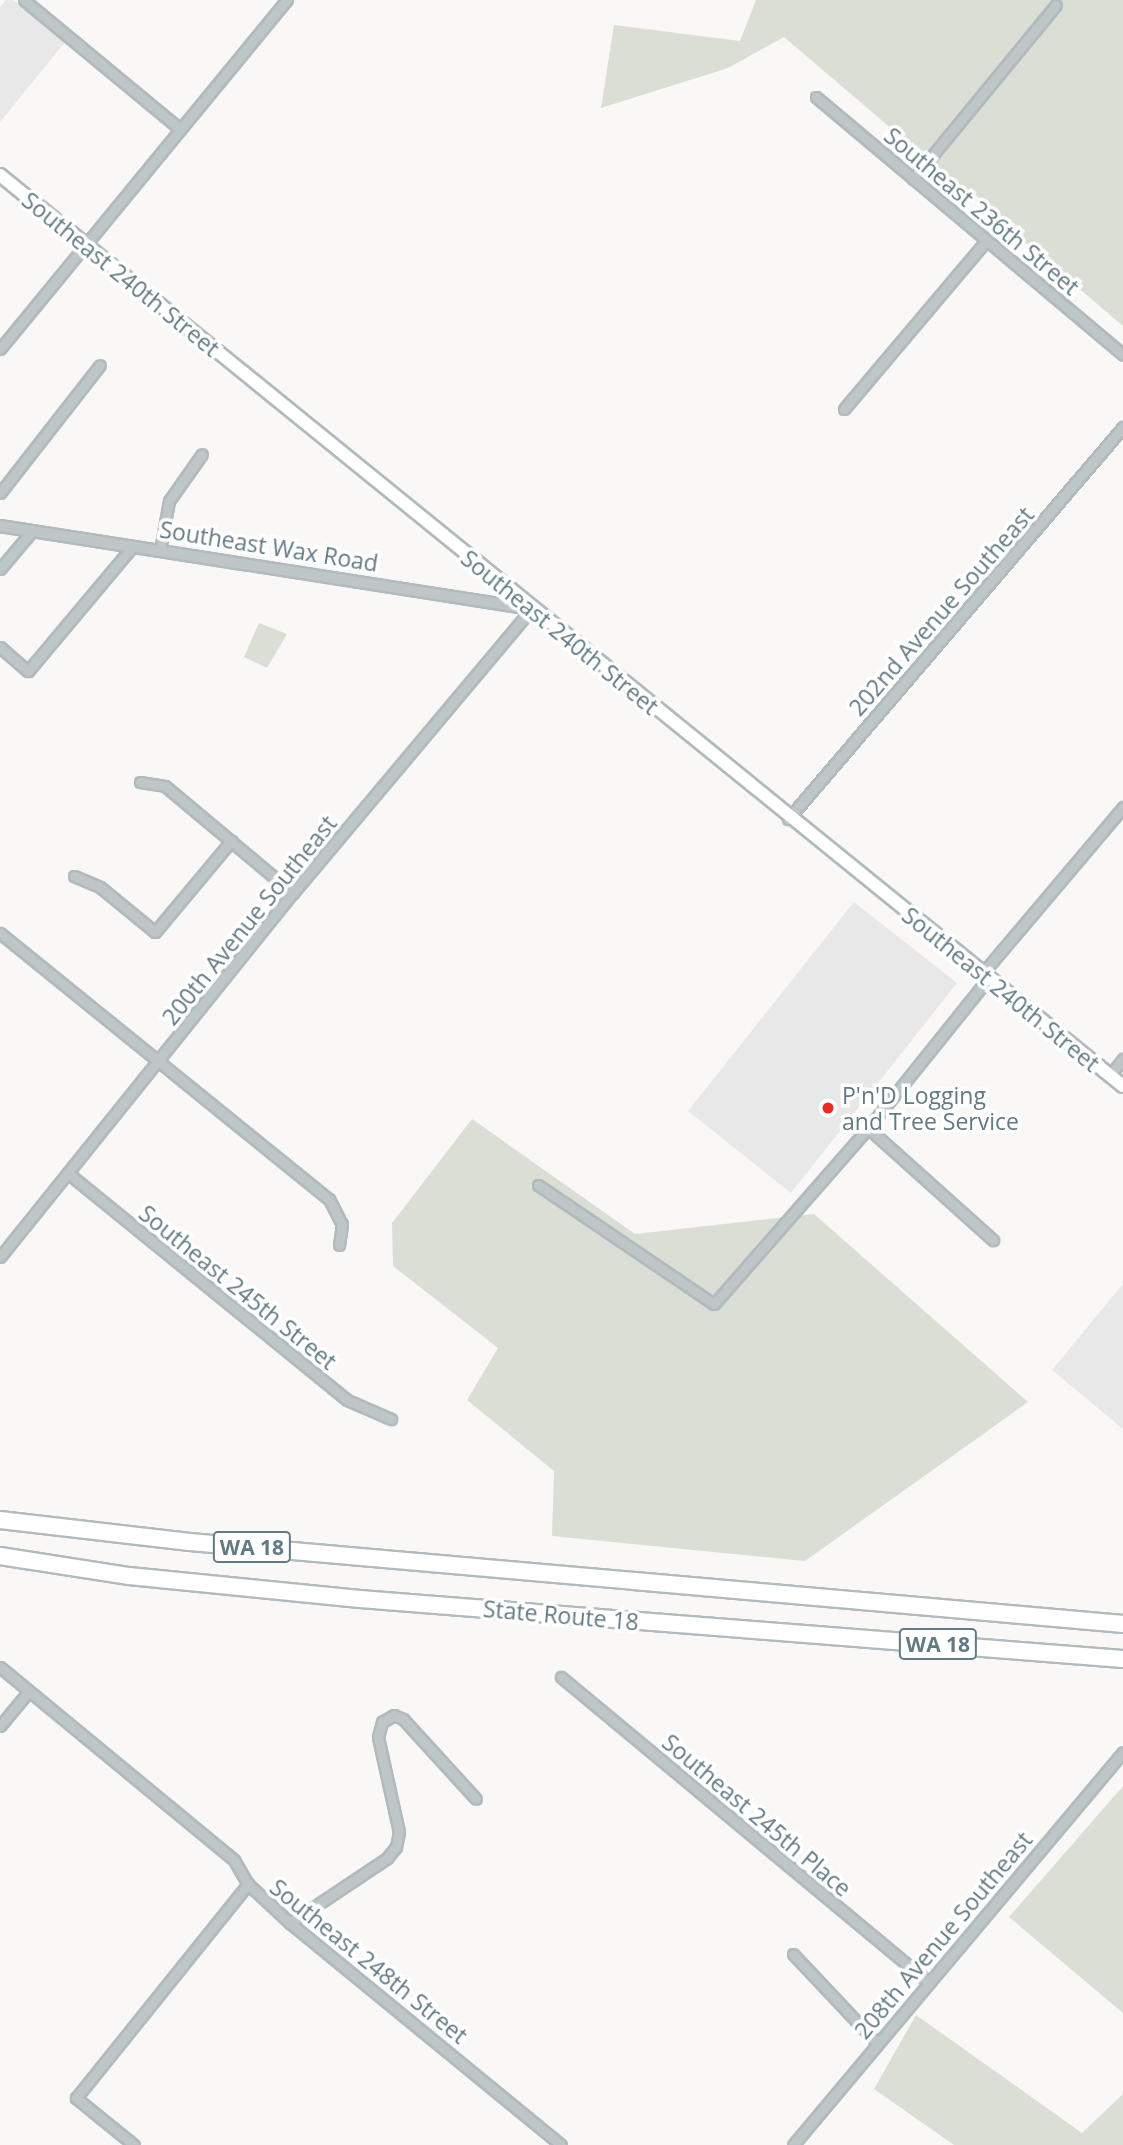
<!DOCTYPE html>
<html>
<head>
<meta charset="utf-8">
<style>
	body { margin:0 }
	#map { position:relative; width:1123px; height:2145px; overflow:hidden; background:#f9f8f6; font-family:"Open Sans",sans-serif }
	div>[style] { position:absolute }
	.built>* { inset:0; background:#e7e8e7 }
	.green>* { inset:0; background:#daded5 }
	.roads { filter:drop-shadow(2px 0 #b1babd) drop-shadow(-2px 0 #b1babd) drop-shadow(0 2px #b1babd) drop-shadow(0 -2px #b1babd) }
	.minor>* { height:9px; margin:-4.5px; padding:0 4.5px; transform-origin:4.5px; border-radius:4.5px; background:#bfc6c8 }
	.tertiary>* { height:10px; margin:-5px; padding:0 5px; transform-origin:5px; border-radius:5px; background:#bfc6c8 }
	.secondary>* { height:12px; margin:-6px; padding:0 6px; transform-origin:6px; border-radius:6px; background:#fff }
	.motorway>* { height:16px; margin:-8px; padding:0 8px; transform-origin:8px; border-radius:8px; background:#fff }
	.dots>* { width:19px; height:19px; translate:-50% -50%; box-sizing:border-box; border:4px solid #fff; border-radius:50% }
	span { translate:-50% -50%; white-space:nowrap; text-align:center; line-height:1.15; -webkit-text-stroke:7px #fff; paint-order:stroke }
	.shield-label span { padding:2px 5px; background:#fff; border:2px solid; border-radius:5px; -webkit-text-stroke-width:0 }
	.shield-label { font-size:21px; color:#627a83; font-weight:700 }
	.street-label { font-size:23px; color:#627a83 }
	.poi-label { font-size:23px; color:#627a83 }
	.left { translate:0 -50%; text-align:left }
</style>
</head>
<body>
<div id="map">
	<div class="built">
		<i style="clip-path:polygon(6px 0,13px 0,65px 42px,0 122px,0 7px)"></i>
		<i style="clip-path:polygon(854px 902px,957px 983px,791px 1193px,688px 1111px)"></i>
		<i style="clip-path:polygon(1123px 1284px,1123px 1429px,1052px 1370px)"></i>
	</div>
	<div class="green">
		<i style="clip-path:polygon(756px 0,1123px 0,1123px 326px,784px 37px,728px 68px,601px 108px,614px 25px,740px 41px)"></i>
		<i style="clip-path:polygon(259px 623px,287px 634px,267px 668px,244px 657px)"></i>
		<i style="clip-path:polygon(472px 1119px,635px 1234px,814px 1214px,1028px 1402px,805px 1561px,552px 1536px,554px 1471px,467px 1400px,498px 1348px,393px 1266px,392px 1223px)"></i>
		<i style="clip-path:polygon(1123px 1786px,1123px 2013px,1009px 1917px)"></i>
		<i style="clip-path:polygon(916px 2015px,1082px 2133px,1123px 2094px,1123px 2145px,954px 2145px,874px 2089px)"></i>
	</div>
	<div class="roads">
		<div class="minor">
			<i style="left:24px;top:0;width:202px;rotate:39.6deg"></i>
			<i style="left:816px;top:97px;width:401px;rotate:40deg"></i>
			<i style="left:913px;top:179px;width:225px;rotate:-50.6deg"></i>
			<i style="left:0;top:349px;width:452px;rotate:-50.6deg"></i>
			<i style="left:844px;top:409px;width:221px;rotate:-49.8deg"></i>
			<i style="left:0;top:493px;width:162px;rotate:-52deg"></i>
			<i style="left:160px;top:550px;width:50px;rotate:-79.6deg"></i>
			<i style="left:169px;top:501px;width:57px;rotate:-54.9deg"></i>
			<i style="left:0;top:569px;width:50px;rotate:-49.9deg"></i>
			<i style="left:0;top:647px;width:37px;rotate:41deg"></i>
			<i style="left:28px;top:671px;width:162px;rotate:-50deg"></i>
			<i style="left:140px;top:782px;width:25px;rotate:9deg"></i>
			<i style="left:165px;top:786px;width:167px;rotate:39.9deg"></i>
			<i style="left:788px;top:819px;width:516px;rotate:-49.48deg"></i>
			<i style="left:74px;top:876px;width:28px;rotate:23deg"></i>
			<i style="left:100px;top:887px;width:71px;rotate:39.3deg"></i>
			<i style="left:155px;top:932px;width:119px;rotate:-50.1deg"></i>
			<i style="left:0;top:933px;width:423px;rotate:39deg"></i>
			<i style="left:329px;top:1199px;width:28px;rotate:63deg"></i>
			<i style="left:342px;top:1224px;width:21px;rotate:98deg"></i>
			<i style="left:982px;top:974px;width:219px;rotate:-49.8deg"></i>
			<i style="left:1110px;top:1075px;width:21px;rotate:-51deg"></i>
			<i style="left:868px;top:1128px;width:168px;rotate:41.9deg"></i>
			<i style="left:69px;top:1174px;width:358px;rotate:39.1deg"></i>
			<i style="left:347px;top:1400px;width:48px;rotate:23.4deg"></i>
			<i style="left:538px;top:1185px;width:212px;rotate:34.1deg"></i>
			<i style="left:714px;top:1304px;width:234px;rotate:-48.8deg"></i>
			<i style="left:868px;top:1128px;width:191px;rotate:-51.2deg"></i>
			<i style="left:0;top:1257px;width:467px;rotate:-51.2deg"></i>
			<i style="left:293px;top:893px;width:371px;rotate:-50deg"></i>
			<i style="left:0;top:1667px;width:303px;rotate:39.5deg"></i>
			<i style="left:234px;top:1860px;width:28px;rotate:60deg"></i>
			<i style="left:248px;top:1884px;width:57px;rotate:42.9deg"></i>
			<i style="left:290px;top:1923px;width:350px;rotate:39.3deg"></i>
			<i style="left:561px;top:1677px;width:478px;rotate:39.7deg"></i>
			<i style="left:0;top:1726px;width:45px;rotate:-50.4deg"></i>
			<i style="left:290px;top:1923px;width:117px;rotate:-33.8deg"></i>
			<i style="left:387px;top:1858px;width:14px;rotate:-51deg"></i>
			<i style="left:396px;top:1847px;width:15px;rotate:-79deg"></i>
			<i style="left:399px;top:1832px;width:97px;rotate:-102.5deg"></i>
			<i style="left:378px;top:1737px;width:16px;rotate:-75deg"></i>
			<i style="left:382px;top:1722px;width:14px;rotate:-30deg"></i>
			<i style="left:394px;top:1715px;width:10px;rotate:24deg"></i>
			<i style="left:403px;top:1719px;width:108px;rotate:47.6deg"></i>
			<i style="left:793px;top:1954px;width:122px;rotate:46.7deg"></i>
			<i style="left:134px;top:2145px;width:75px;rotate:-141deg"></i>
			<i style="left:76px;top:2098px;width:275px;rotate:-51.2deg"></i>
			<i style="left:793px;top:2145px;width:513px;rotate:-49.98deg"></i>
		</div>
		<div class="tertiary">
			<i style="left:0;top:526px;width:537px;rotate:8.88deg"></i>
		</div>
		<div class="secondary">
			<i style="left:0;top:175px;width:1446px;rotate:39.05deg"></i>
		</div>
		<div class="motorway">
			<i style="left:0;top:1520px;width:191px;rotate:6.6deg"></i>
			<i style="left:190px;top:1542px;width:937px;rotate:5.02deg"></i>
			<i style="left:0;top:1556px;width:131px;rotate:8.8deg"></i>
			<i style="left:129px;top:1576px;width:232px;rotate:5.7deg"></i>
			<i style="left:360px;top:1599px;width:765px;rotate:4.5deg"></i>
		</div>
	</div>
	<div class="dots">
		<i style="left:828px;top:1108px;background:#ef291f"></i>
	</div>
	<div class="shield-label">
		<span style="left:252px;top:1547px">WA 18</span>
		<span style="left:938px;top:1644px">WA 18</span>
	</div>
	<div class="street-label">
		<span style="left:982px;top:211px;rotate:40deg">Southeast 236th Street</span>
		<span style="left:121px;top:274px;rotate:39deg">Southeast 240th Street</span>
		<span style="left:269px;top:546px;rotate:9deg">Southeast Wax Road</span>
		<span style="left:941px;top:611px;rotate:-49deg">202nd Avenue Southeast</span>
		<span style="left:560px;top:632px;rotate:39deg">Southeast 240th Street</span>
		<span style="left:249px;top:920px;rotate:-51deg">200th Avenue Southeast</span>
		<span style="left:1001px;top:989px;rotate:39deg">Southeast 240th Street</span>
		<span style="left:238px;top:1287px;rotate:39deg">Southeast 245th Street</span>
		<span style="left:561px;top:1615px;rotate:5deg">State Route 18</span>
		<span style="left:757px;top:1815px;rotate:40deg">Southeast 245th Place</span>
		<span style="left:943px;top:1935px;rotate:-50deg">208th Avenue Southeast</span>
		<span style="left:369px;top:1961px;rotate:39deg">Southeast 248th Street</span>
	</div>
	<div class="poi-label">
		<span class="left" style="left:842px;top:1108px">P'n'D Logging<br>and Tree Service</span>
	</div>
</div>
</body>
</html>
